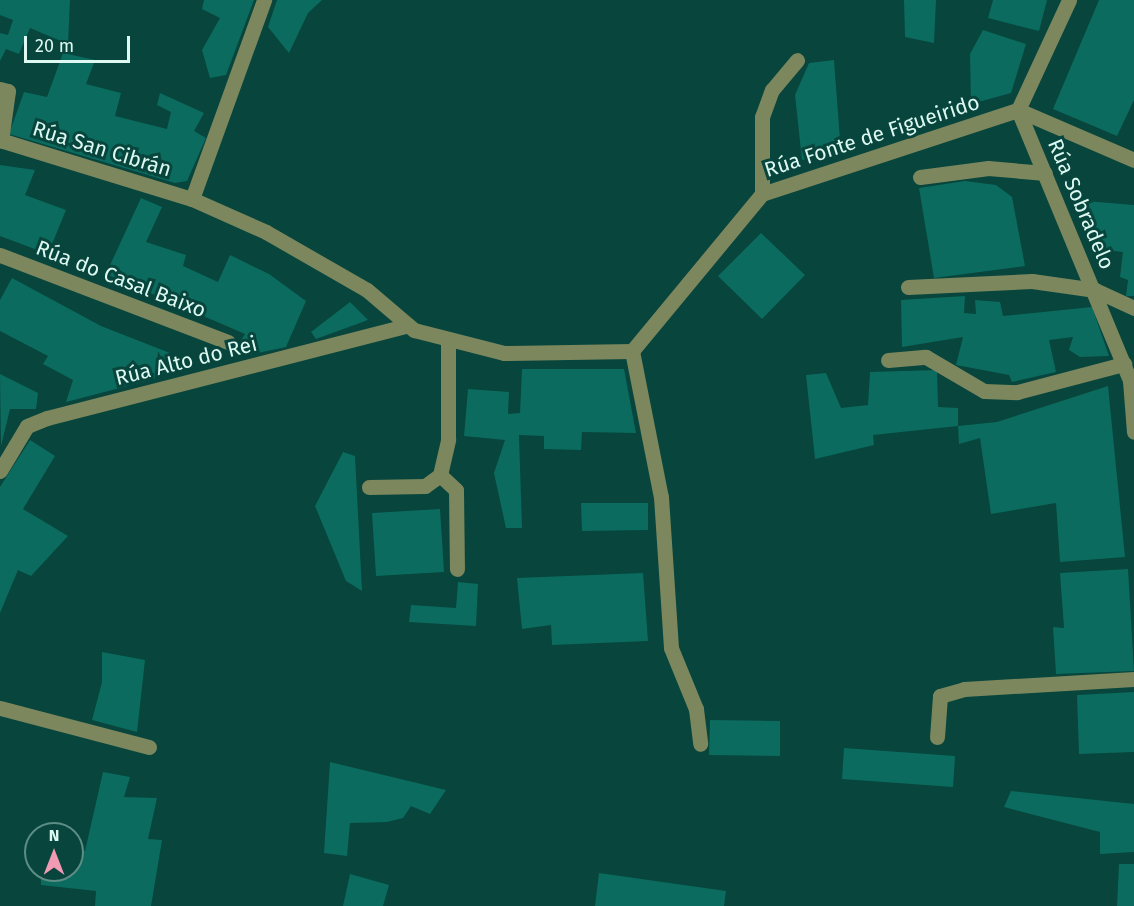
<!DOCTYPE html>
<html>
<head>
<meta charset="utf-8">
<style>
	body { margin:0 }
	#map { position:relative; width:1134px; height:906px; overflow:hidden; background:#07453d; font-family:"Fira Sans",sans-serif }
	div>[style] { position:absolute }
	.building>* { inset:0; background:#0b6b5e }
	.minor>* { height:15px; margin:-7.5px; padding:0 7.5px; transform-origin:7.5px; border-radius:7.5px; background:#7c875d }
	span { translate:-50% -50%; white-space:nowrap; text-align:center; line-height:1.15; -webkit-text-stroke:6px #07453d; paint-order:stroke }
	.street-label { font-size:21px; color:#ddf9f2 }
	.north { position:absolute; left:24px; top:822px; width:60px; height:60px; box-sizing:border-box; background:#07453d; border:2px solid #5d8d85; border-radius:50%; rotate:0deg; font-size:16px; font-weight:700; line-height:24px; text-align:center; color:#ddf9f2 }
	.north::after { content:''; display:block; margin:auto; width:21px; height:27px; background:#f19ab4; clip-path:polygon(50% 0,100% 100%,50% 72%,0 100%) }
	.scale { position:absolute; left:24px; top:36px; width:106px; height:27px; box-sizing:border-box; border:3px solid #ddf9f2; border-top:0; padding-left:8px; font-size:18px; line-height:21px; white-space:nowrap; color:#ddf9f2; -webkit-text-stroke:4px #07453d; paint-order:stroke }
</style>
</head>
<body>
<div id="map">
	<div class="building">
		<i style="clip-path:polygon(0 0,70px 0,68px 44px,30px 28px,19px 54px,6px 49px,0 61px,0 33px,8px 35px,13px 20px,0 15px)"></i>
		<i style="clip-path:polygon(204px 0,254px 0,226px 75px,210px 78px,202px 50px,220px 18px,202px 9px)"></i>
		<i style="clip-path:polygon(277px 0,322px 0,308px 13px,289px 53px,268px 27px)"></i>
		<i style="clip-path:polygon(904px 0,936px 0,934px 43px,905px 37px)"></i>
		<i style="clip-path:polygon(993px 0,1047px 0,1039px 31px,988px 18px)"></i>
		<i style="clip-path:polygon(1099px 0,1134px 0,1134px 100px,1117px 136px,1053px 109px)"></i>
		<i style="clip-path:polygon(983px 30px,1026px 44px,1011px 93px,971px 104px,970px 54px)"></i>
		<i style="clip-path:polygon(63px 53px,95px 60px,86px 84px,121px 93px,115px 116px,167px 129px,171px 112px,157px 105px,160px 93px,204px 113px,194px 131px,206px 138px,187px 181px,175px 183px,9px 134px,24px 92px,47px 97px)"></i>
		<i style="clip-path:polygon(834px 60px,841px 153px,802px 160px,795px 95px,809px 63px)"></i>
		<i style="clip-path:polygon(0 165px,35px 170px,25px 195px,66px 210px,48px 254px,0 236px)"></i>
		<i style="clip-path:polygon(965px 181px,996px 185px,1012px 197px,1025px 266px,934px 278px,919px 188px)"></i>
		<i style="clip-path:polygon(141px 198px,162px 207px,146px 242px,186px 255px,183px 266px,218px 282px,230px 255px,269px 274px,306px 301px,286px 347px,230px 359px,245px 334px,106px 274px)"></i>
		<i style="clip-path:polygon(1085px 201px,1134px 205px,1134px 296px,1126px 296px,1128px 280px,1120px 277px,1123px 252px,1095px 249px)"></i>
		<i style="clip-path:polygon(761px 233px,805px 275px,762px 319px,718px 276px)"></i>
		<i style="clip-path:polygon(12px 278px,101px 326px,170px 353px,158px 378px,66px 402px,73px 380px,43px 364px,48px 356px,0 331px,0 300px)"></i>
		<i style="clip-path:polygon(965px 296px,964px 313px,976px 314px,975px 300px,1000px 302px,1003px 316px,1092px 307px,1109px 356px,1080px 357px,1069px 350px,1073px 337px,1049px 340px,1056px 372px,1012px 382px,1009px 375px,956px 365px,963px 337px,902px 347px,901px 300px)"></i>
		<i style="clip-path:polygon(350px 302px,368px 320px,316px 339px,311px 332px)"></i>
		<i style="clip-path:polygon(522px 369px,624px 369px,636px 433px,582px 432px,581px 450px,544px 449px,544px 436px,519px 435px,522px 528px,506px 528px,494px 473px,505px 440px,464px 436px,468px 389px,509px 392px,508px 414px,520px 413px)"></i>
		<i style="clip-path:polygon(937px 370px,938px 407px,958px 408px,958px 426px,997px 422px,1108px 386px,1125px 557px,1060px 562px,1056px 503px,991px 514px,980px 438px,959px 444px,958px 426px,873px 435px,874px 445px,815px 459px,806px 375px,826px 373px,841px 408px,868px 405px,870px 372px)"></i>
		<i style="clip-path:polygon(0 374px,38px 393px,36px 409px,10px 409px,1px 446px)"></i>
		<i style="clip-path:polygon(30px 440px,55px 456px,23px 509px,68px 536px,31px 576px,18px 570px,0 613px,0 487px)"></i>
		<i style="clip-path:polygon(343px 452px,355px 456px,362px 591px,346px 581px,315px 506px)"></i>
		<i style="clip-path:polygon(581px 503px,648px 503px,648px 530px,582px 531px)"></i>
		<i style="clip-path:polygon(440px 509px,444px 572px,376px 576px,372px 513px)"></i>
		<i style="clip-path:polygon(1128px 569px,1134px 671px,1056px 674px,1053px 627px,1064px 628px,1060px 573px)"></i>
		<i style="clip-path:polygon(643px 573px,648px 641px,552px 645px,551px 625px,522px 629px,517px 578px)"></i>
		<i style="clip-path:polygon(458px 582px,478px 584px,476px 626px,409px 622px,411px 605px,456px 608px)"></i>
		<i style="clip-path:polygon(102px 652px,145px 660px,137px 732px,92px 720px,102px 682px)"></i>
		<i style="clip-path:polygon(1134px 692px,1134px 752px,1079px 754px,1077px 695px)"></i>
		<i style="clip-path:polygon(710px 720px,780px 721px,780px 756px,709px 755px)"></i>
		<i style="clip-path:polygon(844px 748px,955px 756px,953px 787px,842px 779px)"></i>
		<i style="clip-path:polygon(330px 762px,446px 790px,430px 814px,411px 806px,403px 818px,387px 822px,350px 823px,347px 856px,324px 853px)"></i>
		<i style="clip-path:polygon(103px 772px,130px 777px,124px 797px,157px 798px,148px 839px,162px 840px,151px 906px,95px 906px,96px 891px,41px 885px,41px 870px,72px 870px,72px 850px,85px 851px)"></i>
		<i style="clip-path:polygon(1011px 791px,1134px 804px,1134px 852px,1100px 854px,1100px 832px,1004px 807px)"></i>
		<i style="clip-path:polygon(1119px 864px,1134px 864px,1134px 906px,1117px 906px)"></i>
		<i style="clip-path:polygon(599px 873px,726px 891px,724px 906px,595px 906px)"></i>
		<i style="clip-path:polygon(350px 874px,389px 885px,383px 906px,343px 906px)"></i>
	</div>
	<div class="minor">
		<i style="left:1069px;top:0;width:121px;rotate:114.9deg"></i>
		<i style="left:1018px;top:110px;width:293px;rotate:67.5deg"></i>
		<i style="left:1130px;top:381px;width:51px;rotate:85.5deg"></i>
		<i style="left:0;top:89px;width:8px;rotate:14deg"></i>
		<i style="left:8px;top:91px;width:50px;rotate:98deg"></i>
		<i style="left:0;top:140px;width:201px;rotate:17.1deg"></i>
		<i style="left:192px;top:199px;width:81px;rotate:24deg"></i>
		<i style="left:266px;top:232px;width:116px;rotate:29.9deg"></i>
		<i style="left:367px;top:290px;width:62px;rotate:40.4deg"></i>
		<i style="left:414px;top:330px;width:93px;rotate:14.3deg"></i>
		<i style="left:504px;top:353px;width:128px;rotate:-0.9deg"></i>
		<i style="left:632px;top:351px;width:204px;rotate:-50.4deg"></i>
		<i style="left:762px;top:194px;width:269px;rotate:-18.2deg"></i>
		<i style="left:1018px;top:110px;width:126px;rotate:23.3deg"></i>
		<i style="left:920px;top:177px;width:69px;rotate:-7.5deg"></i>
		<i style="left:988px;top:168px;width:57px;rotate:5deg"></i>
		<i style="left:762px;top:194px;width:77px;rotate:-90deg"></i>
		<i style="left:762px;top:117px;width:29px;rotate:-70deg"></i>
		<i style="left:772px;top:90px;width:39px;rotate:-50deg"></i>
		<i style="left:192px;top:199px;width:212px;rotate:-70.1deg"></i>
		<i style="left:0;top:255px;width:244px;rotate:20.9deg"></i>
		<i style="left:908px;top:287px;width:124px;rotate:-2.8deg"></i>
		<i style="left:1032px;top:281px;width:64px;rotate:8.1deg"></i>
		<i style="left:1095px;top:290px;width:43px;rotate:24.8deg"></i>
		<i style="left:632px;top:351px;width:149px;rotate:78.8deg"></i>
		<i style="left:661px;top:497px;width:151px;rotate:86.2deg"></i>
		<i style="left:671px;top:648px;width:66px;rotate:67.7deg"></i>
		<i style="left:696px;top:709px;width:35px;rotate:83deg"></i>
		<i style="left:888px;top:360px;width:38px;rotate:-5deg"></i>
		<i style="left:926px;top:357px;width:67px;rotate:30.4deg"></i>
		<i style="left:984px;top:391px;width:33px;rotate:2deg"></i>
		<i style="left:1017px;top:392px;width:111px;rotate:-14.7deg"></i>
		<i style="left:0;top:471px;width:52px;rotate:-59deg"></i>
		<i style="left:27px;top:426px;width:22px;rotate:-22deg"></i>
		<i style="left:47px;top:418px;width:373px;rotate:-14.4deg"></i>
		<i style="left:440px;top:475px;width:22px;rotate:43deg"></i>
		<i style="left:456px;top:490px;width:79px;rotate:89.3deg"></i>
		<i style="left:369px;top:487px;width:56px;rotate:-1deg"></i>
		<i style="left:425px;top:486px;width:19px;rotate:-36deg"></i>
		<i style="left:440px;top:475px;width:37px;rotate:-77deg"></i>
		<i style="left:448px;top:439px;width:100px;rotate:-90deg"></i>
		<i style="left:0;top:708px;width:154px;rotate:14.7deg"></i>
		<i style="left:937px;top:737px;width:41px;rotate:-85.8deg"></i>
		<i style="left:940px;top:696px;width:25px;rotate:-16deg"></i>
		<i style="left:964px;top:689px;width:170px;rotate:-3.4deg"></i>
	</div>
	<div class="street-label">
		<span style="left:872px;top:136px;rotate:-18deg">Rúa Fonte de Figueirido</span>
		<span style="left:102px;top:149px;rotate:17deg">Rúa San Cibrán</span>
		<span style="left:1081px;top:204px;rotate:67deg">Rúa Sobradelo</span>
		<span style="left:121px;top:279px;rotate:21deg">Rúa do Casal Baixo</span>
		<span style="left:186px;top:361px;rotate:-14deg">Rúa Alto do Rei</span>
	</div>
	<div class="north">N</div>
	<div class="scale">20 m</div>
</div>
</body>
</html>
